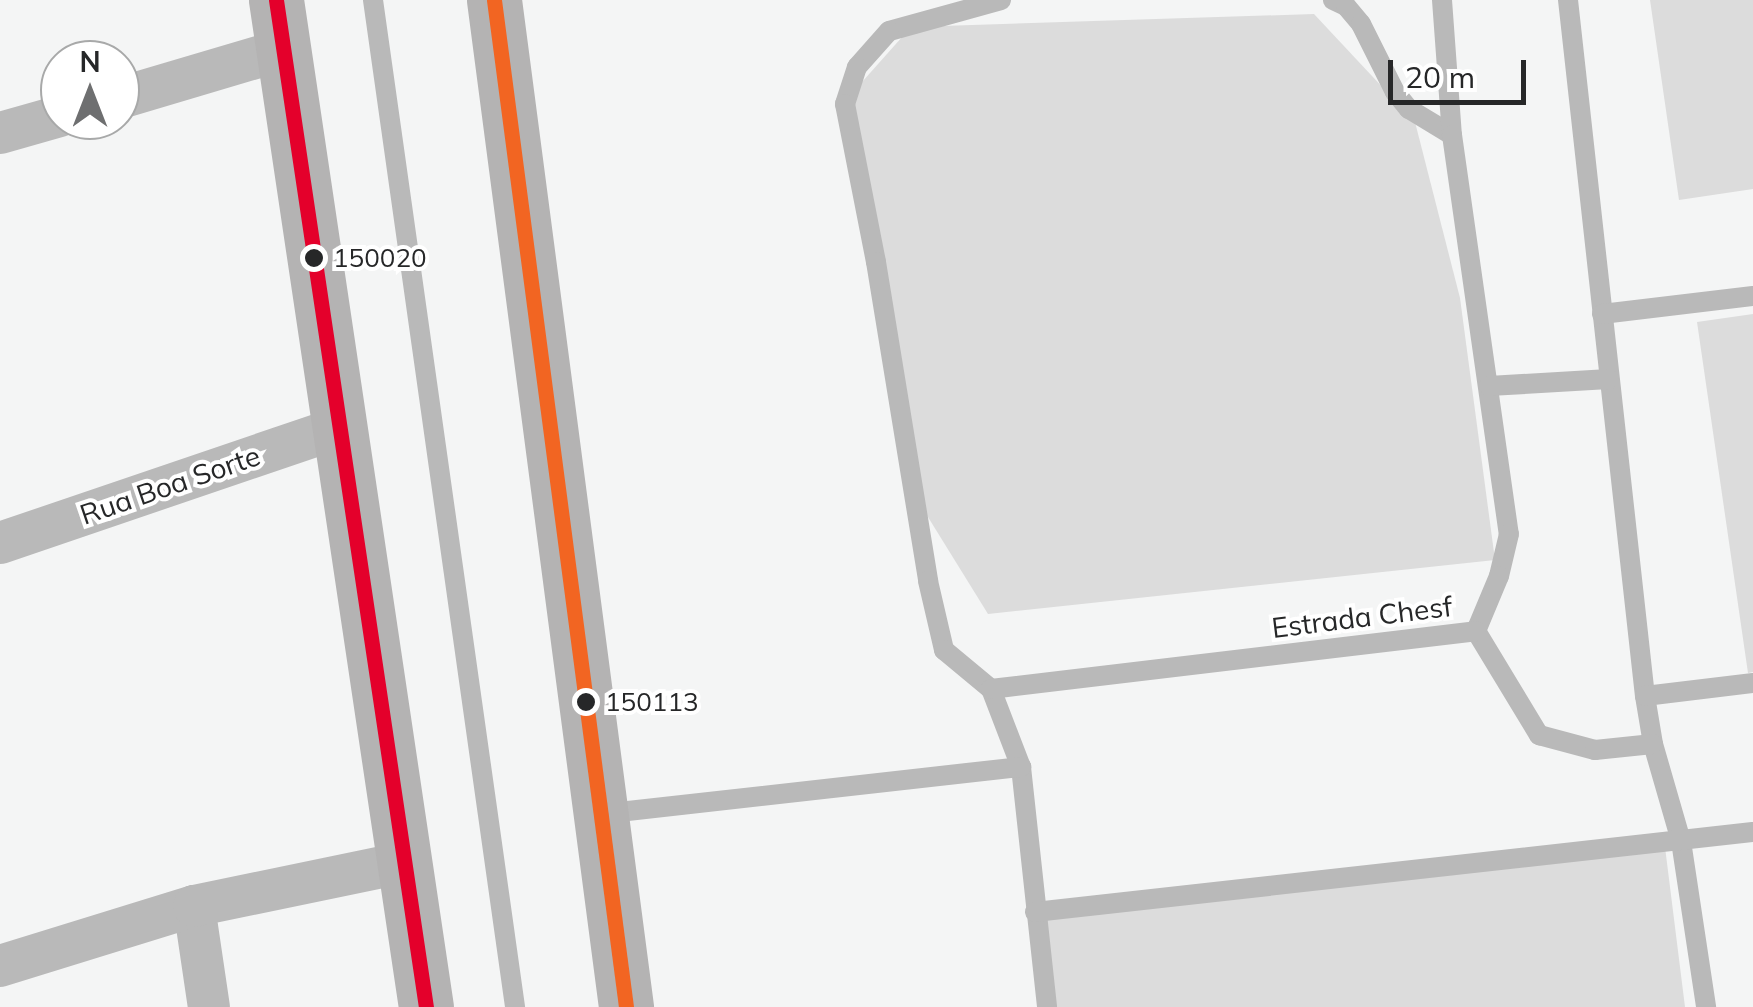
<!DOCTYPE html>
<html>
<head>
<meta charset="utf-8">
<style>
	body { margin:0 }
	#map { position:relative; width:1753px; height:1007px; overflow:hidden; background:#f4f5f5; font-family:Mulish,sans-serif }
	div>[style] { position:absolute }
	.building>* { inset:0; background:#dcdcdc }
	.service>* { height:20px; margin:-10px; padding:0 10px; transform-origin:10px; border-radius:10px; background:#b9b9b9 }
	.minor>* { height:42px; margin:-21px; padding:0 21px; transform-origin:21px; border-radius:21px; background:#b9b9b9 }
	.trunk>* { height:55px; margin:-27.5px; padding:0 27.5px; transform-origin:27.5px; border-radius:27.5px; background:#b4b3b3 }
	.bus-1>* { height:15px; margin:-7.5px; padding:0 7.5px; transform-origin:7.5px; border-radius:7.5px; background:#e4002b }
	.bus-2>* { height:15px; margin:-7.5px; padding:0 7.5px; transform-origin:7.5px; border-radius:7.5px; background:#f26522 }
	.dots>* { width:28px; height:28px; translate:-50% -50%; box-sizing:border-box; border:5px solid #fff; border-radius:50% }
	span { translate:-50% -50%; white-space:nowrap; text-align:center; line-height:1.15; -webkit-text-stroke:8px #fff; paint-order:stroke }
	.bus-label { font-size:26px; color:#262728 }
	.left { translate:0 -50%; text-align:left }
	.street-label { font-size:28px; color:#262728 }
	.north { position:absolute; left:40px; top:40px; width:100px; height:100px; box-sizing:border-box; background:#fff; border:2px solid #a8a9a9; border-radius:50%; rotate:0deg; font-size:28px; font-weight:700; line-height:40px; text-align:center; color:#262728 }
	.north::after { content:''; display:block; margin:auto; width:35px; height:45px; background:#6e6f70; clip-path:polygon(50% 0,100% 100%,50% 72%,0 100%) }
	.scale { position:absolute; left:1388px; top:60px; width:138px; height:45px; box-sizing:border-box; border:5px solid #262728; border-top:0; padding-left:12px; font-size:30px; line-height:35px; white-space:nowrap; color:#262728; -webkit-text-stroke:8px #fff; paint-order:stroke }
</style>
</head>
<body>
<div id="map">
	<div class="building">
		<i style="clip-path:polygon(1650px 0,1753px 0,1753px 189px,1679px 200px)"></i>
		<i style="clip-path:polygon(1314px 14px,1415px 122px,1460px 298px,1495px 560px,988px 614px,923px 509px,846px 100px,911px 27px)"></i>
		<i style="clip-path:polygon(1753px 314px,1753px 672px,1748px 673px,1697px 322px)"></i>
		<i style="clip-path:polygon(1665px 847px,1685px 1007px,1056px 1007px,1044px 918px)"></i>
	</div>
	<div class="service">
		<i style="left:373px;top:0;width:1017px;rotate:81.97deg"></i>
		<i style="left:1001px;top:0;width:116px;rotate:164.5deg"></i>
		<i style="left:889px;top:31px;width:48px;rotate:131.6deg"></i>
		<i style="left:857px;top:67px;width:39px;rotate:108deg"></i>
		<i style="left:845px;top:104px;width:161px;rotate:78.9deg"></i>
		<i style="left:876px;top:262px;width:323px;rotate:80.7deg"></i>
		<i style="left:928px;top:581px;width:71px;rotate:76.9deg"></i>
		<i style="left:944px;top:650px;width:61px;rotate:39.7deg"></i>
		<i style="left:991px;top:689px;width:84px;rotate:69deg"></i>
		<i style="left:1021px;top:767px;width:241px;rotate:83.8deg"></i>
		<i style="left:1333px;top:0;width:14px;rotate:25deg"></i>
		<i style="left:1346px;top:6px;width:23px;rotate:50deg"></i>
		<i style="left:1361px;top:24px;width:76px;rotate:63.4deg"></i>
		<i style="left:1395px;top:92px;width:22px;rotate:51deg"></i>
		<i style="left:1409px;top:109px;width:50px;rotate:31.2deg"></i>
		<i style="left:1442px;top:0;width:135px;rotate:85.8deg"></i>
		<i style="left:1452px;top:135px;width:403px;rotate:81.9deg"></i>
		<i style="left:1509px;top:534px;width:43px;rotate:103.4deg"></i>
		<i style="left:1499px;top:576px;width:60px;rotate:112.7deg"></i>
		<i style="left:1568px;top:0;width:700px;rotate:83.69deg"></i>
		<i style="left:1645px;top:696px;width:49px;rotate:80.5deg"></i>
		<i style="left:1653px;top:744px;width:101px;rotate:73.9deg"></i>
		<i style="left:1681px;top:841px;width:168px;rotate:81.4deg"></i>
		<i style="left:1602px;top:314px;width:152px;rotate:-6.8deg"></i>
		<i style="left:1489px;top:386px;width:120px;rotate:-3.3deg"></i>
		<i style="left:1476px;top:631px;width:122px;rotate:58.8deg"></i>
		<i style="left:1539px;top:735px;width:58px;rotate:15deg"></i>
		<i style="left:1595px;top:750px;width:58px;rotate:-5.9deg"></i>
		<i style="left:991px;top:689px;width:488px;rotate:-6.8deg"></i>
		<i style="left:1645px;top:696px;width:109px;rotate:-6.9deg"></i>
		<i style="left:601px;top:814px;width:423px;rotate:-6.4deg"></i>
		<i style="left:1035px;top:912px;width:722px;rotate:-6.36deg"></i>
	</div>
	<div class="minor">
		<i style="left:120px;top:98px;width:169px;rotate:-16.5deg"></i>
		<i style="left:0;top:133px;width:62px;rotate:-15.8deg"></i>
		<i style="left:0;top:543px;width:359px;rotate:-18.8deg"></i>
		<i style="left:194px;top:906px;width:102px;rotate:81.6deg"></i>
		<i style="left:0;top:966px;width:203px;rotate:-17.2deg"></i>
		<i style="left:194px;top:906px;width:217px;rotate:-11.7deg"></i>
	</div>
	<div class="trunk">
		<i style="left:276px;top:0;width:1018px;rotate:81.53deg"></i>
		<i style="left:494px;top:0;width:1016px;rotate:82.53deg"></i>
	</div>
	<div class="bus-1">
		<i style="left:276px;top:0;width:1018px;rotate:81.53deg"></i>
	</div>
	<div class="bus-2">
		<i style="left:494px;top:0;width:1016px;rotate:82.53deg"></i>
	</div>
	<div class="dots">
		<i style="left:314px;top:258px;background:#262728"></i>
		<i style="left:586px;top:702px;background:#262728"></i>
	</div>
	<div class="bus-label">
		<span class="left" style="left:333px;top:258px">150020</span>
		<span class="left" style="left:605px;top:702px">150113</span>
	</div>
	<div class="street-label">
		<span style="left:170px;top:485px;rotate:-19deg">Rua Boa Sorte</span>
		<span style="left:1362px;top:617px;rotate:-7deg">Estrada Chesf</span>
	</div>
	<div class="north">N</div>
	<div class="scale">20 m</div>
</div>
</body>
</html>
